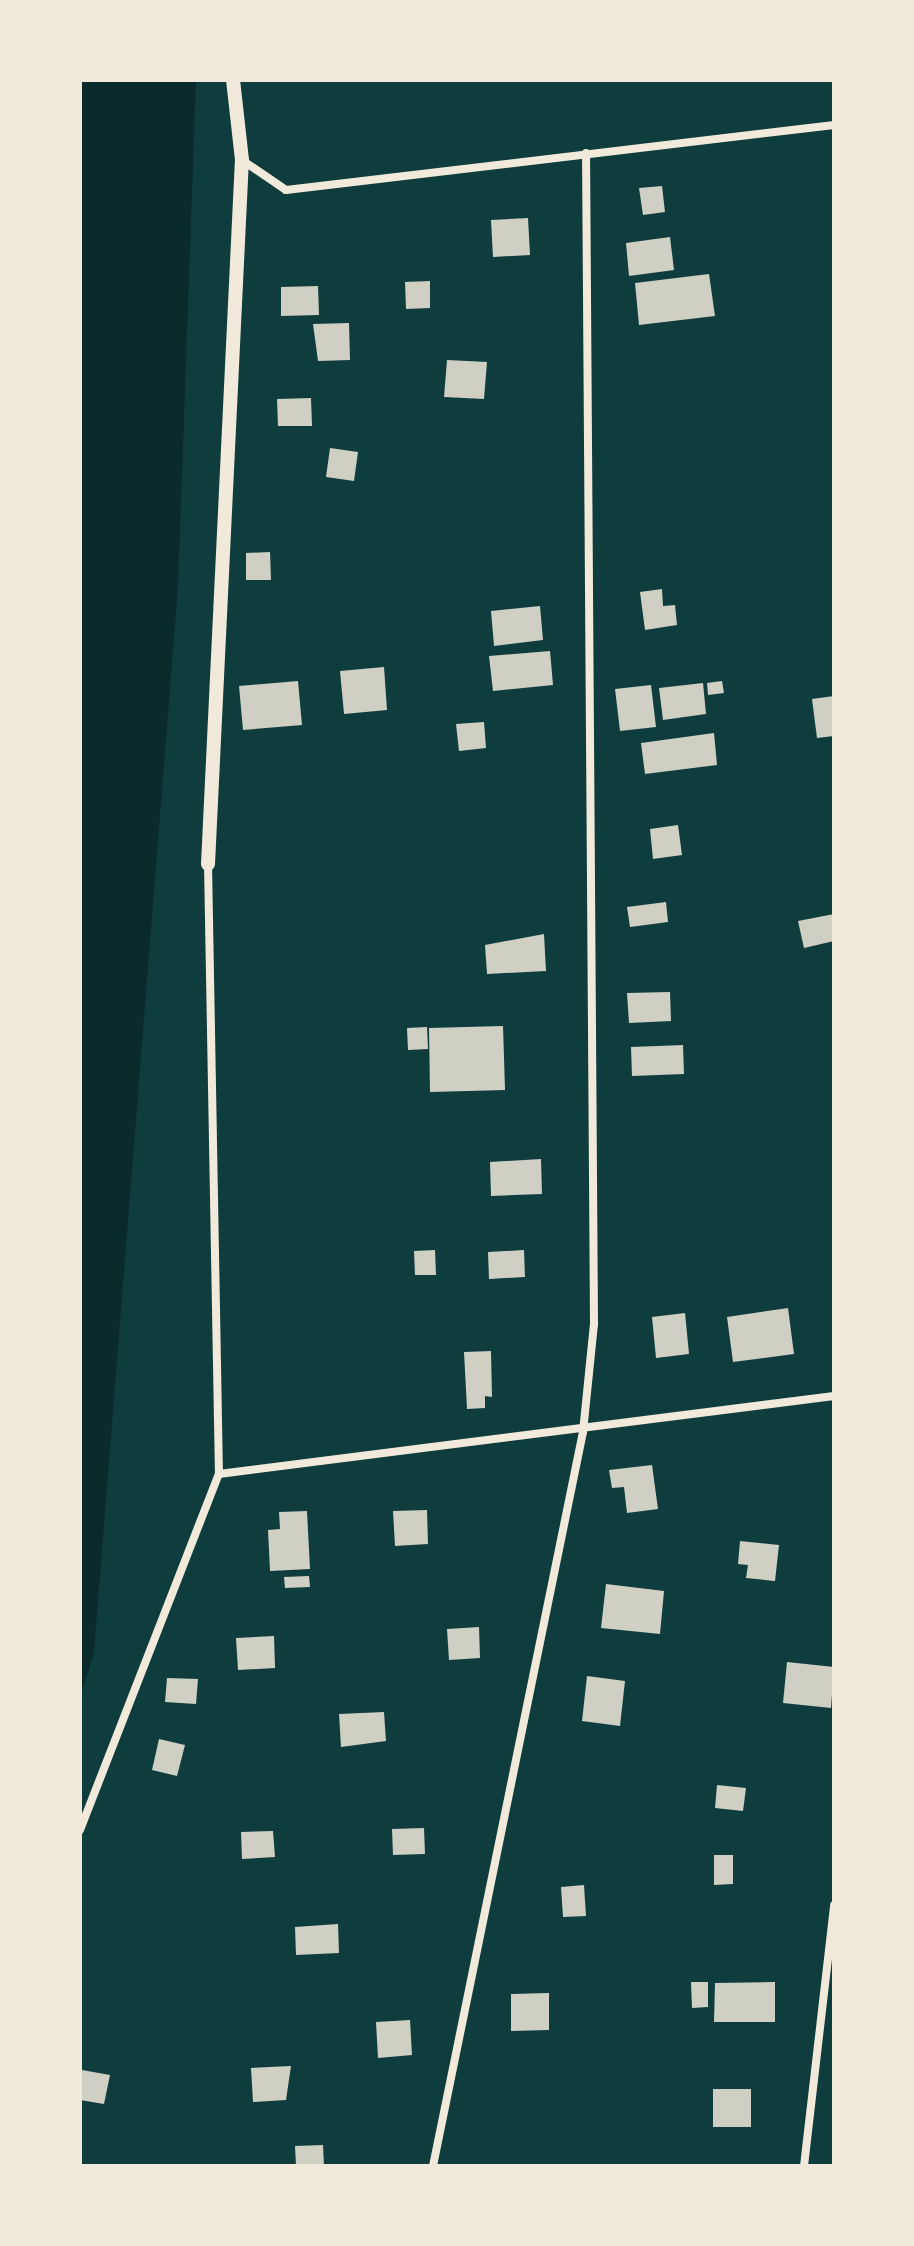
<!DOCTYPE html>
<html>
<head>
<meta charset="utf-8">
<style>
	body { margin:0 }
	#map { position:relative; width:914px; height:2246px; overflow:hidden; background:#0f3d3e; font-family:Commissioner,sans-serif }
	div>[style] { position:absolute }
	.water>* { inset:0; background:#0a2a2b }
	.building>* { inset:0; background:#cfcfc3 }
	.minor>* { height:8px; margin:-4px; padding:0 4px; transform-origin:4px; border-radius:4px; background:#f1e9da }
	.tertiary>* { height:14px; margin:-7px; padding:0 7px; transform-origin:7px; border-radius:7px; background:#f1e9da }
	span { translate:-50% -50%; white-space:nowrap; text-align:center; line-height:1.15; -webkit-text-stroke:6px #f1e9da; paint-order:stroke }
	.frame { position:absolute; inset:0; border:82px solid #f1e9da; pointer-events:none }
</style>
</head>
<body>
<div id="map">
	<div class="water">
		<i style="clip-path:polygon(80px 80px,196px 80px,178px 587px,94px 1652px,80px 1698px)"></i>
	</div>
	<div class="building">
		<i style="clip-path:polygon(662px 186px,665px 212px,643px 215px,639px 188px)"></i>
		<i style="clip-path:polygon(528px 218px,530px 255px,493px 257px,491px 220px)"></i>
		<i style="clip-path:polygon(670px 237px,674px 270px,629px 276px,626px 243px)"></i>
		<i style="clip-path:polygon(709px 274px,715px 316px,639px 325px,635px 283px)"></i>
		<i style="clip-path:polygon(430px 281px,430px 308px,406px 309px,405px 282px)"></i>
		<i style="clip-path:polygon(318px 286px,319px 315px,281px 316px,281px 287px)"></i>
		<i style="clip-path:polygon(349px 323px,350px 360px,318px 361px,313px 324px)"></i>
		<i style="clip-path:polygon(447px 360px,487px 362px,484px 399px,444px 397px)"></i>
		<i style="clip-path:polygon(311px 398px,312px 426px,278px 426px,277px 399px)"></i>
		<i style="clip-path:polygon(330px 448px,358px 452px,354px 481px,326px 477px)"></i>
		<i style="clip-path:polygon(270px 552px,271px 580px,246px 580px,246px 553px)"></i>
		<i style="clip-path:polygon(662px 589px,663px 606px,675px 605px,677px 625px,645px 630px,640px 592px)"></i>
		<i style="clip-path:polygon(540px 606px,543px 640px,494px 646px,491px 611px)"></i>
		<i style="clip-path:polygon(550px 651px,553px 685px,493px 691px,489px 656px)"></i>
		<i style="clip-path:polygon(384px 667px,387px 710px,344px 714px,340px 671px)"></i>
		<i style="clip-path:polygon(298px 681px,302px 725px,243px 730px,239px 686px)"></i>
		<i style="clip-path:polygon(722px 681px,724px 693px,708px 695px,707px 683px)"></i>
		<i style="clip-path:polygon(703px 683px,706px 714px,663px 720px,659px 688px)"></i>
		<i style="clip-path:polygon(651px 685px,656px 727px,620px 731px,615px 689px)"></i>
		<i style="clip-path:polygon(834px 696px,834px 736px,817px 738px,812px 699px)"></i>
		<i style="clip-path:polygon(484px 722px,486px 748px,459px 751px,456px 724px)"></i>
		<i style="clip-path:polygon(714px 733px,717px 765px,645px 774px,641px 743px)"></i>
		<i style="clip-path:polygon(678px 825px,682px 855px,653px 859px,650px 829px)"></i>
		<i style="clip-path:polygon(666px 902px,668px 922px,630px 927px,627px 907px)"></i>
		<i style="clip-path:polygon(834px 914px,834px 941px,804px 948px,798px 921px)"></i>
		<i style="clip-path:polygon(544px 934px,546px 971px,487px 974px,485px 945px)"></i>
		<i style="clip-path:polygon(670px 992px,671px 1021px,629px 1023px,627px 993px)"></i>
		<i style="clip-path:polygon(503px 1026px,505px 1090px,430px 1092px,429px 1028px)"></i>
		<i style="clip-path:polygon(427px 1027px,428px 1049px,408px 1050px,407px 1028px)"></i>
		<i style="clip-path:polygon(683px 1045px,684px 1074px,632px 1076px,631px 1047px)"></i>
		<i style="clip-path:polygon(541px 1159px,542px 1194px,491px 1196px,490px 1162px)"></i>
		<i style="clip-path:polygon(435px 1250px,436px 1275px,415px 1275px,414px 1251px)"></i>
		<i style="clip-path:polygon(524px 1250px,525px 1277px,489px 1279px,488px 1252px)"></i>
		<i style="clip-path:polygon(788px 1308px,794px 1354px,733px 1362px,727px 1317px)"></i>
		<i style="clip-path:polygon(685px 1313px,689px 1354px,656px 1358px,652px 1317px)"></i>
		<i style="clip-path:polygon(491px 1351px,492px 1397px,485px 1396px,485px 1408px,467px 1409px,464px 1352px)"></i>
		<i style="clip-path:polygon(652px 1465px,658px 1509px,627px 1513px,624px 1487px,612px 1488px,609px 1470px)"></i>
		<i style="clip-path:polygon(427px 1510px,428px 1544px,395px 1546px,393px 1511px)"></i>
		<i style="clip-path:polygon(307px 1511px,310px 1569px,270px 1571px,268px 1530px,280px 1529px,279px 1512px)"></i>
		<i style="clip-path:polygon(740px 1541px,779px 1545px,775px 1581px,746px 1578px,748px 1565px,738px 1564px)"></i>
		<i style="clip-path:polygon(309px 1576px,310px 1587px,285px 1588px,284px 1577px)"></i>
		<i style="clip-path:polygon(606px 1584px,664px 1591px,660px 1634px,601px 1628px)"></i>
		<i style="clip-path:polygon(479px 1627px,480px 1658px,449px 1660px,447px 1629px)"></i>
		<i style="clip-path:polygon(274px 1636px,275px 1668px,238px 1670px,236px 1638px)"></i>
		<i style="clip-path:polygon(787px 1662px,834px 1667px,831px 1708px,783px 1703px)"></i>
		<i style="clip-path:polygon(587px 1676px,625px 1681px,620px 1726px,582px 1721px)"></i>
		<i style="clip-path:polygon(167px 1678px,198px 1679px,196px 1704px,165px 1702px)"></i>
		<i style="clip-path:polygon(384px 1712px,386px 1741px,341px 1747px,339px 1714px)"></i>
		<i style="clip-path:polygon(159px 1739px,185px 1745px,177px 1776px,152px 1770px)"></i>
		<i style="clip-path:polygon(717px 1785px,746px 1788px,743px 1811px,715px 1808px)"></i>
		<i style="clip-path:polygon(424px 1828px,425px 1854px,393px 1855px,392px 1829px)"></i>
		<i style="clip-path:polygon(273px 1831px,275px 1857px,242px 1859px,241px 1832px)"></i>
		<i style="clip-path:polygon(714px 1855px,733px 1855px,733px 1884px,714px 1885px)"></i>
		<i style="clip-path:polygon(584px 1885px,586px 1916px,563px 1917px,561px 1887px)"></i>
		<i style="clip-path:polygon(338px 1924px,339px 1953px,296px 1955px,295px 1927px)"></i>
		<i style="clip-path:polygon(691px 1982px,708px 1982px,708px 2007px,692px 2008px)"></i>
		<i style="clip-path:polygon(775px 1982px,775px 2022px,714px 2022px,715px 1983px)"></i>
		<i style="clip-path:polygon(549px 1993px,549px 2030px,511px 2031px,511px 1994px)"></i>
		<i style="clip-path:polygon(410px 2020px,412px 2055px,378px 2058px,376px 2022px)"></i>
		<i style="clip-path:polygon(291px 2066px,286px 2100px,253px 2102px,251px 2068px)"></i>
		<i style="clip-path:polygon(82px 2070px,110px 2075px,104px 2104px,80px 2100px)"></i>
		<i style="clip-path:polygon(713px 2089px,751px 2089px,751px 2127px,713px 2127px)"></i>
		<i style="clip-path:polygon(323px 2145px,324px 2166px,296px 2166px,295px 2146px)"></i>
	</div>
	<div class="minor">
		<i style="left:242px;top:160px;width:53px;rotate:34.3deg"></i>
		<i style="left:286px;top:190px;width:552px;rotate:-6.76deg"></i>
		<i style="left:208px;top:864px;width:610px;rotate:88.97deg"></i>
		<i style="left:80px;top:1830px;width:382px;rotate:-68.7deg"></i>
		<i style="left:219px;top:1474px;width:620px;rotate:-7.23deg"></i>
		<i style="left:433px;top:2166px;width:749px;rotate:-78.45deg"></i>
		<i style="left:583px;top:1432px;width:109px;rotate:-84.2deg"></i>
		<i style="left:594px;top:1324px;width:1171px;rotate:-90.39deg"></i>
		<i style="left:804px;top:2166px;width:263px;rotate:-83.4deg"></i>
	</div>
	<div class="tertiary">
		<i style="left:208px;top:864px;width:705px;rotate:-87.24deg"></i>
		<i style="left:242px;top:160px;width:81px;rotate:-96.4deg"></i>
	</div>
	<div class="frame"></div>
</div>
</body>
</html>
